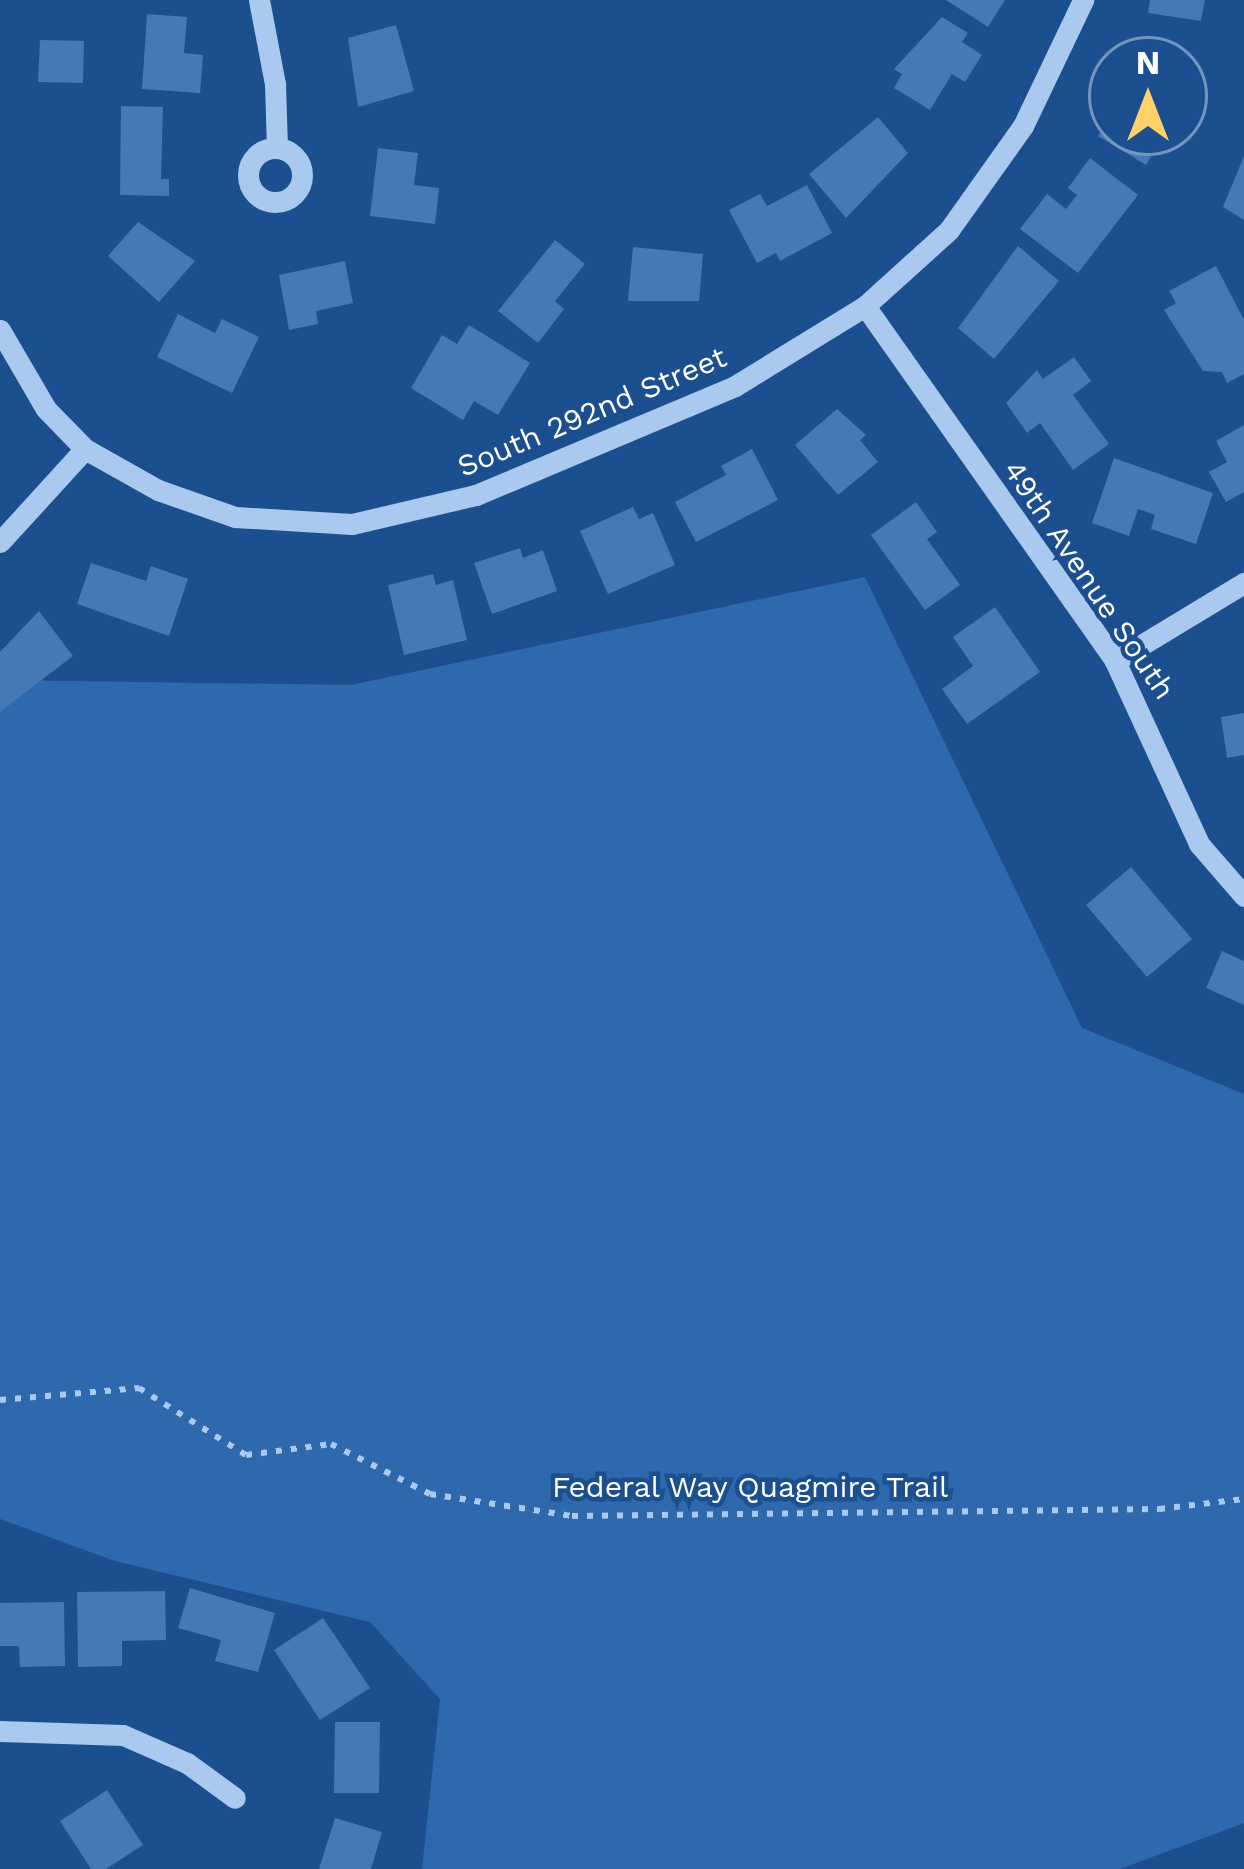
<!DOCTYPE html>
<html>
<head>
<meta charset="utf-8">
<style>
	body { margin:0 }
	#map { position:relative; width:1244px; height:1869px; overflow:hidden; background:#1b4f8f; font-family:"Work Sans",sans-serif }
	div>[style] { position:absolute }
	.green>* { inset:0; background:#2e69ad }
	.building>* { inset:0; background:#4478b7 }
	.path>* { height:6px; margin-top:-3px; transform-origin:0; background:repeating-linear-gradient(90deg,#a9c9ee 0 6px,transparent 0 15px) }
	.minor>* { height:21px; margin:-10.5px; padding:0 10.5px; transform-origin:10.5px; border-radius:10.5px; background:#a9c9ee }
	.minor>.ring { margin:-10.5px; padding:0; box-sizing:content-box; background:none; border:21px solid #a9c9ee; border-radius:50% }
	span { translate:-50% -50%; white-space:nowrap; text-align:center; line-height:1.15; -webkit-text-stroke:9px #1b4f8f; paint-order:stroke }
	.street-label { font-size:30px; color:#fff }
	.north { position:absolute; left:1088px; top:36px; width:120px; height:120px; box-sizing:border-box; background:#1b4f8f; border:3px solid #7695bc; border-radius:50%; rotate:0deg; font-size:33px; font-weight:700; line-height:48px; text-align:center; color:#fff }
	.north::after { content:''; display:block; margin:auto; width:42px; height:54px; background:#ffd166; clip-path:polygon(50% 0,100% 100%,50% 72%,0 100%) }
</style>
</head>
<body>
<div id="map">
	<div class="green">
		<i style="clip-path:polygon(865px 577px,1082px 1028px,1244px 1094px,1244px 1823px,1120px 1869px,422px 1869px,440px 1699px,370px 1622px,115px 1561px,0 1519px,0 680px,351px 685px)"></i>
	</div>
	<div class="building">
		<i style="clip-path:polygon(946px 0,1005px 0,988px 27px)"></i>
		<i style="clip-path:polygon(1150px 0,1205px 0,1201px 21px,1148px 13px)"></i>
		<i style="clip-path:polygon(147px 14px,187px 17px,184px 53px,203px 55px,200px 93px,142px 89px)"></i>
		<i style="clip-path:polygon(942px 17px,968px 33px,962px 42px,982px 55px,965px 82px,952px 74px,930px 110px,894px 88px,902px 74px,894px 69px)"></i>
		<i style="clip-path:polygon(396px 25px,414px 91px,358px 107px,348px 38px)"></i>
		<i style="clip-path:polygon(40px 40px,84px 41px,83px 83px,38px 82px)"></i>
		<i style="clip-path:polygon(121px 106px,163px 107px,161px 179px,169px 179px,169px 196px,120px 195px)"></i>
		<i style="clip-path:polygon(1112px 112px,1112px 132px,1165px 132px,1146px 165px,1098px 136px)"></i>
		<i style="clip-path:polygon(878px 117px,908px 153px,846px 218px,809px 174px)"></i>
		<i style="clip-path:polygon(378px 148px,418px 153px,414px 185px,439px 188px,435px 224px,370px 216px)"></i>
		<i style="clip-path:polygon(1244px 156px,1244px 220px,1223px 207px)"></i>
		<i style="clip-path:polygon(1090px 158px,1138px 195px,1078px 273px,1020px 229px,1047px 194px,1066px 209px,1077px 195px,1068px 188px)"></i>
		<i style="clip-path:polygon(807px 185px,832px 233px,780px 261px,776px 253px,757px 263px,729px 210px,760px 194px,767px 206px)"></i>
		<i style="clip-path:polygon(138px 222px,195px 261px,159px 302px,108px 256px)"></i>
		<i style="clip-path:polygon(555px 240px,585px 264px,555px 301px,564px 309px,538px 343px,498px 311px)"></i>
		<i style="clip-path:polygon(1018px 246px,1059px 281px,994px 359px,958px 328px)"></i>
		<i style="clip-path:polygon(633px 247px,703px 254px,699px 301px,628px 301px)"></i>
		<i style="clip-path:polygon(345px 261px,353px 303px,316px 311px,318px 324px,289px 330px,279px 275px)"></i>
		<i style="clip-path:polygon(1216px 266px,1244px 320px,1244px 374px,1227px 383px,1222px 372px,1203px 371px,1164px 310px,1176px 303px,1169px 291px)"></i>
		<i style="clip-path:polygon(178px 314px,215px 333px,222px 319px,259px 337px,232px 393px,157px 357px)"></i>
		<i style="clip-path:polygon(469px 325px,530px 363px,498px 415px,474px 401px,463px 420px,411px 388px,442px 335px,457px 344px)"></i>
		<i style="clip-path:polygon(1074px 357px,1091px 381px,1073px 395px,1109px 444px,1073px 470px,1040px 423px,1027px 433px,1006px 403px,1037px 370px,1043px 379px)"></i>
		<i style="clip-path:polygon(837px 409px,866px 435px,860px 440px,878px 462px,838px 495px,795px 445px)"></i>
		<i style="clip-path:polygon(1244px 425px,1244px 492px,1226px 502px,1209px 472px,1227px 462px,1216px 441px)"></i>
		<i style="clip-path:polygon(752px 449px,778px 500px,696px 542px,675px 502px,726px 475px,721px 466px)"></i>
		<i style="clip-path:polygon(1114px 458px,1213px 493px,1196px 544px,1151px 529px,1155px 515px,1138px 509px,1129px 536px,1092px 523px)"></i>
		<i style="clip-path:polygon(916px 502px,937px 532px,927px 539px,960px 585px,925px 610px,871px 535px)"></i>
		<i style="clip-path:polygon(633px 507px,639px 519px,653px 513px,675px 565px,608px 594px,580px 531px)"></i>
		<i style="clip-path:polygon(520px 548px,523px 558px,543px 550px,557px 591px,492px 614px,474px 563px)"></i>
		<i style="clip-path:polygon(91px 563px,146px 581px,151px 566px,188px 579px,169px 636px,77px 604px)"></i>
		<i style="clip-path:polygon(433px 574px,436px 585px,453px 580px,467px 640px,404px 655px,388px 585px)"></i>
		<i style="clip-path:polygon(995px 607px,1040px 672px,967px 724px,942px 689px,973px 666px,953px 637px)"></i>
		<i style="clip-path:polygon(39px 611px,73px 656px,0 712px,0 652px)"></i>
		<i style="clip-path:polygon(1244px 713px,1244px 755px,1227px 758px,1221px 717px)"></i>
		<i style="clip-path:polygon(1131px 867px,1192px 939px,1147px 977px,1086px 905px)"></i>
		<i style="clip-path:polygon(1222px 951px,1244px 961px,1244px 1005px,1206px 988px)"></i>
		<i style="clip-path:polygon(190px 1588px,275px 1613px,258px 1672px,215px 1661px,221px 1640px,178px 1628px)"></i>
		<i style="clip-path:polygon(165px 1591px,166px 1640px,122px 1641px,122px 1666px,78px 1667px,77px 1592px)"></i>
		<i style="clip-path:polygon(64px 1602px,65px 1666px,20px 1667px,19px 1646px,0 1646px,0 1603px)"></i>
		<i style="clip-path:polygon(323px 1618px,370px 1688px,320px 1720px,274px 1650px)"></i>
		<i style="clip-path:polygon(335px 1722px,380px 1722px,379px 1793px,334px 1793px)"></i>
		<i style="clip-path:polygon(107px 1790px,143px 1845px,106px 1869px,91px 1869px,60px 1821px)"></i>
		<i style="clip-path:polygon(335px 1818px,382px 1832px,371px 1869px,319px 1869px)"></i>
	</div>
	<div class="path">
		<i style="left:0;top:1400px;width:140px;rotate:-4.9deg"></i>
		<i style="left:139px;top:1388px;width:126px;rotate:32.1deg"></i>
		<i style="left:246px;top:1455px;width:86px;rotate:-7.4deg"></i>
		<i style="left:331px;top:1444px;width:111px;rotate:26.8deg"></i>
		<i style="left:430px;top:1494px;width:144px;rotate:8.8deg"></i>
		<i style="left:572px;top:1516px;width:587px;rotate:-0.68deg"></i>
		<i style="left:1159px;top:1509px;width:86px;rotate:-6.7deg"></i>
	</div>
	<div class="minor">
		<i style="left:259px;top:0;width:86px;rotate:79.2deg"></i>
		<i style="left:275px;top:84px;width:64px;rotate:88.2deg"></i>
		<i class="ring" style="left:248px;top:148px;width:33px;height:33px"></i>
		<i style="left:865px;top:306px;width:434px;rotate:54.8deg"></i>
		<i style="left:1115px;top:661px;width:201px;rotate:65.3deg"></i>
		<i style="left:1199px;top:844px;width:69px;rotate:49.1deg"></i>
		<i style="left:0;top:330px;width:91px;rotate:59.8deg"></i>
		<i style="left:46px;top:409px;width:56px;rotate:45.7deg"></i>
		<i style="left:0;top:542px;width:126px;rotate:-47.6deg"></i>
		<i style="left:85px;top:449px;width:84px;rotate:29.3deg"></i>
		<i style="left:158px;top:490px;width:82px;rotate:19.3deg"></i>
		<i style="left:235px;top:517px;width:117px;rotate:3.4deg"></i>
		<i style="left:352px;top:524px;width:127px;rotate:-13.2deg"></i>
		<i style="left:476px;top:495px;width:281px;rotate:-22.8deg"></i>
		<i style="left:735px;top:386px;width:153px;rotate:-31.6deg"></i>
		<i style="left:865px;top:306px;width:113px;rotate:-42.1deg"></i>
		<i style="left:949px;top:230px;width:128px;rotate:-54.6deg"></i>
		<i style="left:1023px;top:126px;width:140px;rotate:-64.5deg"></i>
		<i style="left:1115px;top:661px;width:151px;rotate:-31.2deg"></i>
		<i style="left:0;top:1731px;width:123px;rotate:1.9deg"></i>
		<i style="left:123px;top:1735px;width:70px;rotate:23.6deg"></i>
		<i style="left:187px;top:1763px;width:59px;rotate:36.1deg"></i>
	</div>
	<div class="street-label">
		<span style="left:592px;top:412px;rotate:-23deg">South 292nd Street</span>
		<span style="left:1089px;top:580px;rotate:56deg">49th Avenue South</span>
		<span style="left:750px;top:1487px">Federal Way Quagmire Trail</span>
	</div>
	<div class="north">N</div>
</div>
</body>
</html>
